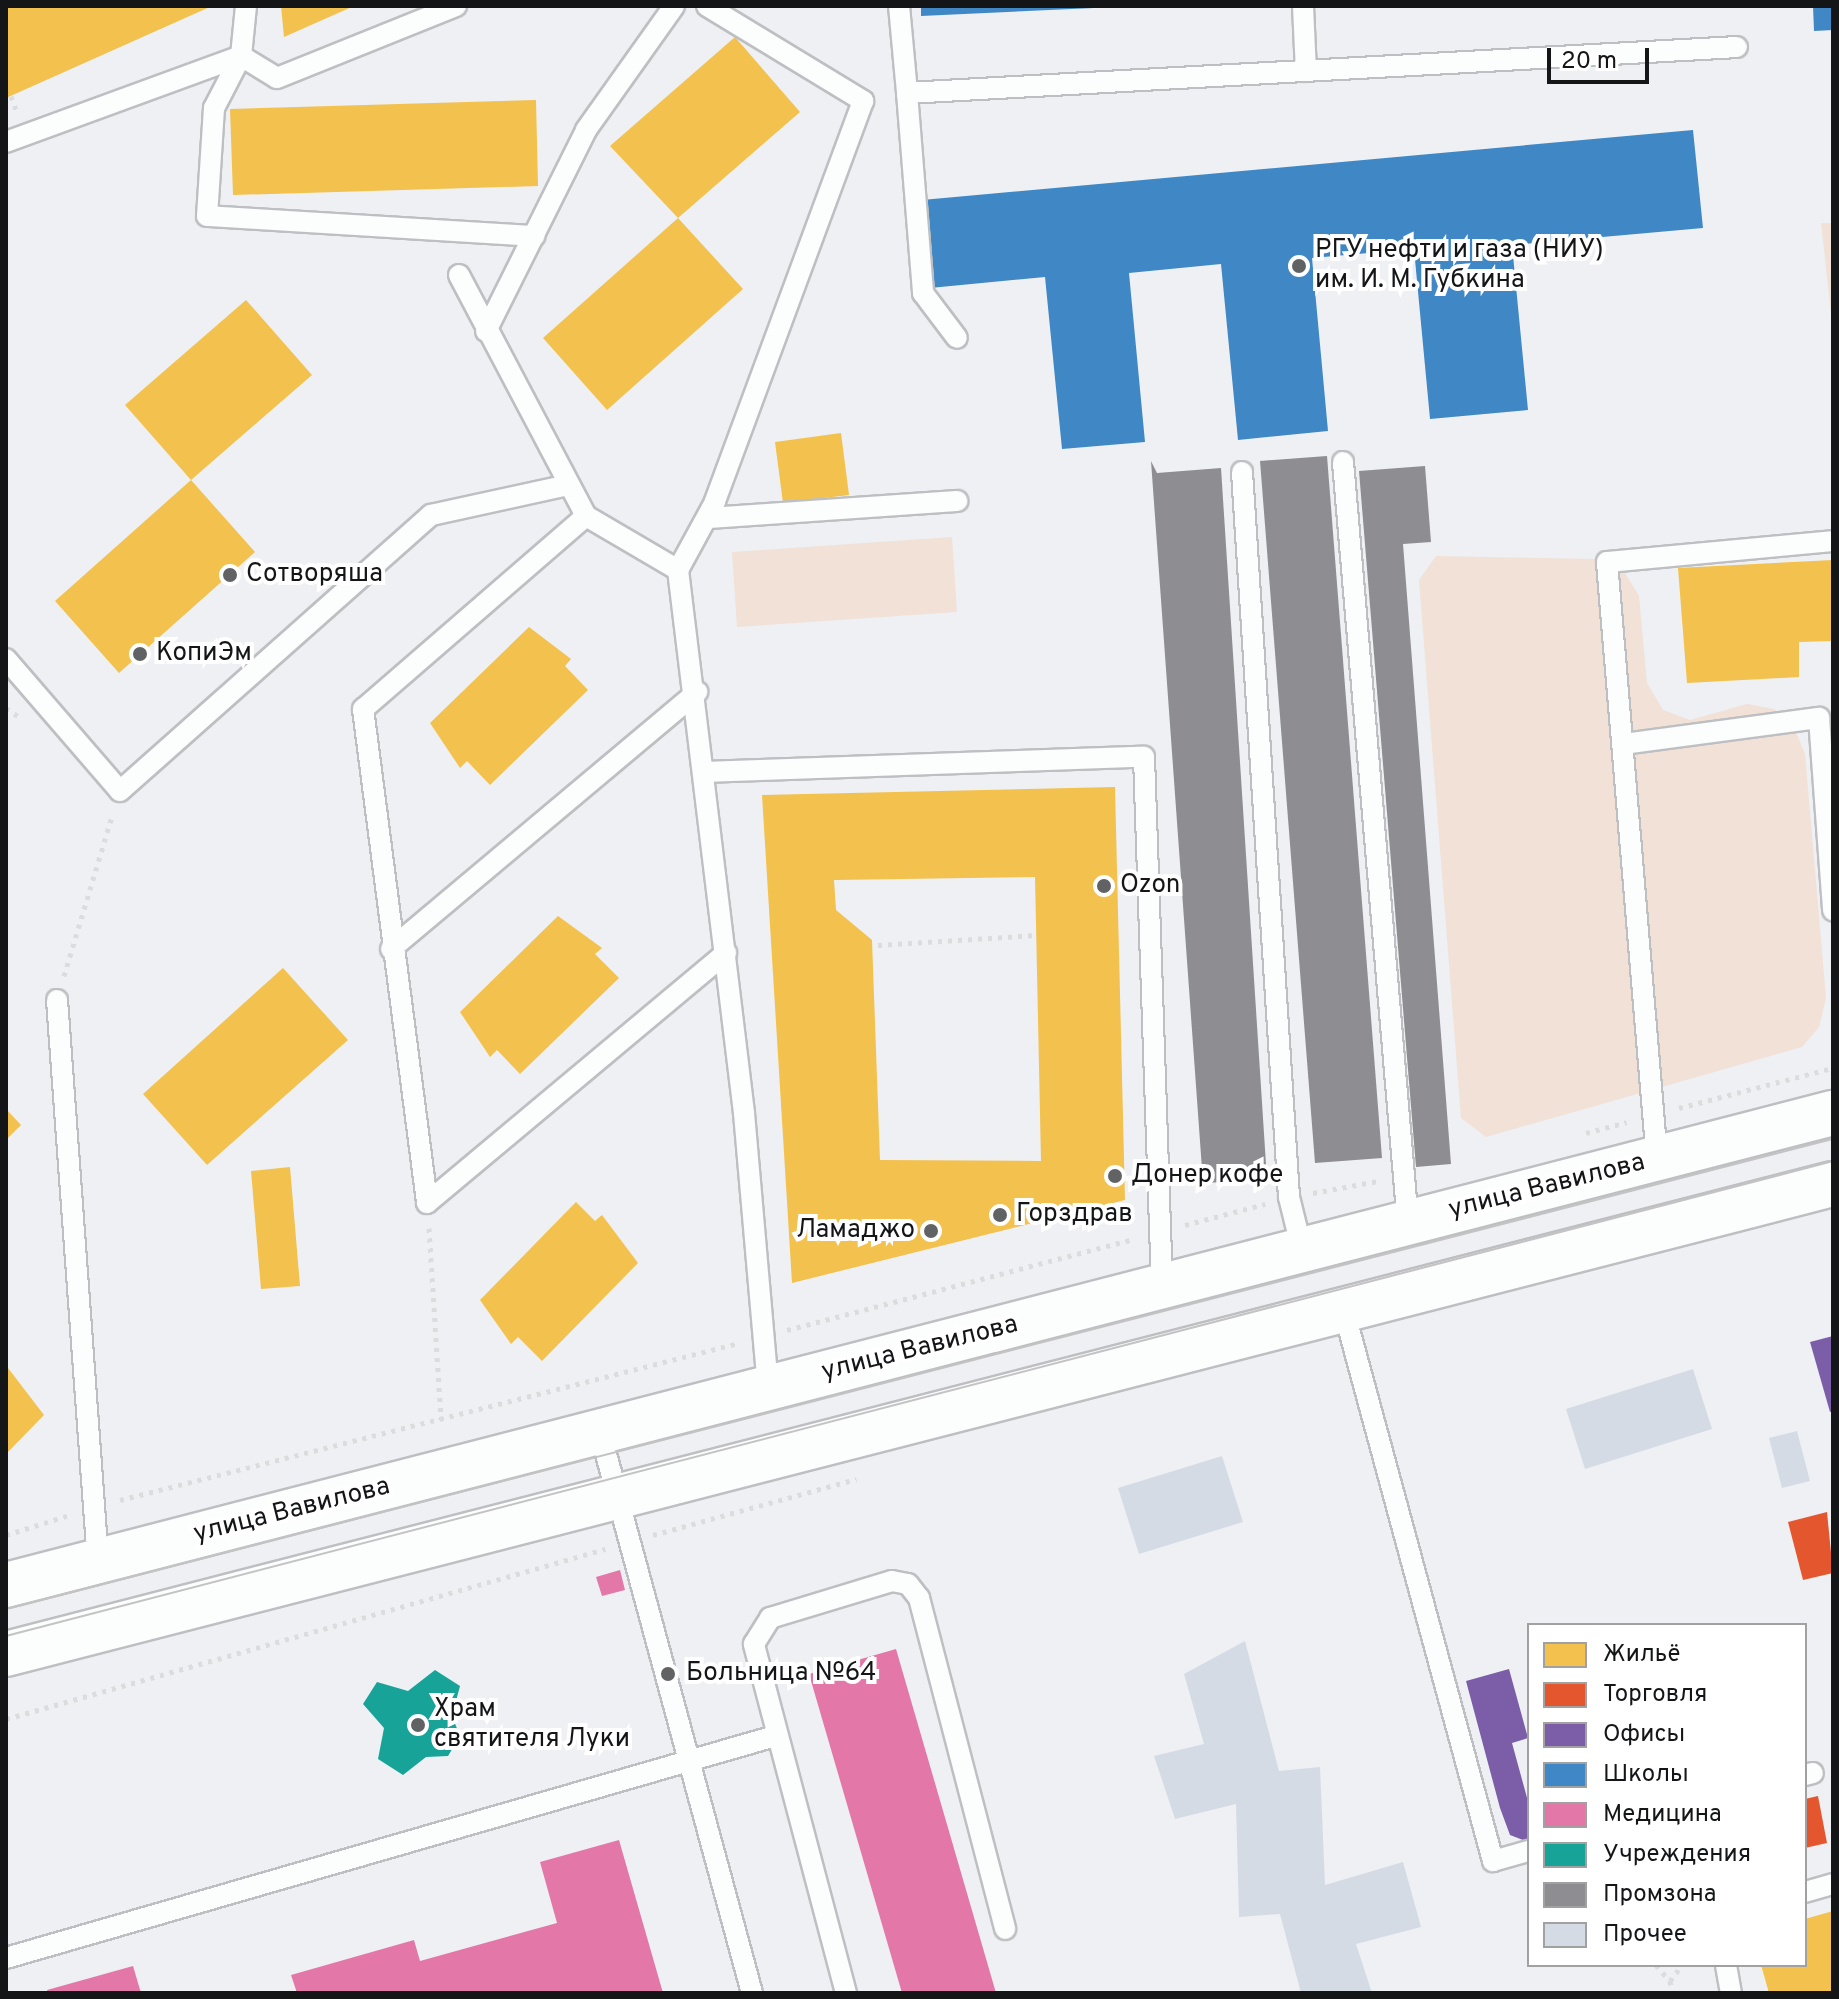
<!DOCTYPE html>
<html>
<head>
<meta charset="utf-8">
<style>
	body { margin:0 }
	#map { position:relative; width:1839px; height:1999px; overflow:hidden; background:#eef0f4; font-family:Overpass,sans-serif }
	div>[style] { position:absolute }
	.green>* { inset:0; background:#f1e1d7 }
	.homes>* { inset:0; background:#f2c14e }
	.shops>* { inset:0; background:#e4572e }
	.offices>* { inset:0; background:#7b5ea7 }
	.schools>* { inset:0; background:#3f88c5 }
	.health>* { inset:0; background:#e377a8 }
	.public>* { inset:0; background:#17a398 }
	.industry>* { inset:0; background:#8d8d92 }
	.building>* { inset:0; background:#d5dbe5 }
	.path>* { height:5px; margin-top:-2.5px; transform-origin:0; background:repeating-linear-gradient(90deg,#dbdcdd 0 4px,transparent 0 10px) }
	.roads { filter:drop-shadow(2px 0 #bebfc2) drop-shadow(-2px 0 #bebfc2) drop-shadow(0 2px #bebfc2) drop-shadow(0 -2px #bebfc2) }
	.lane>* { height:20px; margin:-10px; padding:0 10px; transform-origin:10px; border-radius:10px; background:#fcfdfd }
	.secondary>* { height:44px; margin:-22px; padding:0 22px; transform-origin:22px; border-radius:22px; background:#fcfdfd }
	.tram>* { height:2px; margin:-1px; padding:0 1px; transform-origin:1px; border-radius:1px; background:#c3c3c4 }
	.dots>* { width:22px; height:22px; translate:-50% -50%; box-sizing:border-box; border:4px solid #fff; border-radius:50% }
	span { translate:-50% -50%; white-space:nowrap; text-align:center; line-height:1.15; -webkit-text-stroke:8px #fff; paint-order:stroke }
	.poi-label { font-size:26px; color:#141517 }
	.left { translate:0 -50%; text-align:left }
	.right { translate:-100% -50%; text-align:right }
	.street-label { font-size:26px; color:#141517 }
	.frame { position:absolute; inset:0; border:8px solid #141517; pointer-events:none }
	.legend { position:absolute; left:1527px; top:1623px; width:280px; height:344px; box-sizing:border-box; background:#fff; border:2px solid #a1a1a2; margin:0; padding:10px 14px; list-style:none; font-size:24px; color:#141517 }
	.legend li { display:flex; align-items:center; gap:16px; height:40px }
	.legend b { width:40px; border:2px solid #a1a1a2 }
	.scale { position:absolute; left:1547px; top:48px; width:102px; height:36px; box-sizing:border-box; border:4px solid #141517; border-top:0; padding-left:10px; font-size:24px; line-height:28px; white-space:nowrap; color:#141517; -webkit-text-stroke:6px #fff; paint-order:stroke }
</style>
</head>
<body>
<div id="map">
	<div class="green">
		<i style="clip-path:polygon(1821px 223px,1833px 223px,1833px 331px)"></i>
		<i style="clip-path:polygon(952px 537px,957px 612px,737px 627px,732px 552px)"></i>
		<i style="clip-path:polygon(1436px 556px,1598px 559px,1625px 573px,1639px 596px,1647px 683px,1663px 710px,1690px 720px,1747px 704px,1774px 709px,1795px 730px,1805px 754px,1826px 998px,1819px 1027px,1802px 1047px,1486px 1137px,1461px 1118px,1419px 580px)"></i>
	</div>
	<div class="homes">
		<i style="clip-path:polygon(6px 6px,212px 6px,6px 98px)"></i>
		<i style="clip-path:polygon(281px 6px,354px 6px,284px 37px)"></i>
		<i style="clip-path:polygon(735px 37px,800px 112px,678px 218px,610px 146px)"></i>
		<i style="clip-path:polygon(536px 100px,538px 186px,233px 195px,230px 109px)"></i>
		<i style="clip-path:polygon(678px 218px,743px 289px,607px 410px,543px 338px)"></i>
		<i style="clip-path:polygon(246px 300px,312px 375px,191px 480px,255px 552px,119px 673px,55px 601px,191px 480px,125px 405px)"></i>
		<i style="clip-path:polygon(841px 433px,849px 495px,783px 503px,775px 442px)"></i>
		<i style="clip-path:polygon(1833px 560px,1833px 641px,1799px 642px,1799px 677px,1687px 683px,1678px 568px)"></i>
		<i style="clip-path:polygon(529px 627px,571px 659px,565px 666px,588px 690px,490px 785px,467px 761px,460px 768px,430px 723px)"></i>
		<i style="clip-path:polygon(evenodd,1115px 787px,1125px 1200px,792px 1283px,762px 795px,1115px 787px,1035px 877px,1041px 1161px,880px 1160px,872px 940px,836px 910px,834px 880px,1035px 877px)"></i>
		<i style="clip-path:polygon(558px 916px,602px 948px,595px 954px,619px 978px,520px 1074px,497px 1050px,490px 1057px,460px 1012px)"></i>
		<i style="clip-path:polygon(283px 968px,348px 1040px,207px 1165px,143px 1094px)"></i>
		<i style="clip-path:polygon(6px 1109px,21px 1125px,6px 1140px)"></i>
		<i style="clip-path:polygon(290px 1167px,300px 1286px,261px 1289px,251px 1171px)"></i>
		<i style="clip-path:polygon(576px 1202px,595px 1221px,602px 1215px,638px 1263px,542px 1361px,518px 1337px,511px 1344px,480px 1300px)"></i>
		<i style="clip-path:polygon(8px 1368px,44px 1415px,6px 1454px,6px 1370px)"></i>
		<i style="clip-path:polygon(1833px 1911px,1833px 1993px,1769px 1993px,1761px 1965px,1805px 1965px,1805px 1919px)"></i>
	</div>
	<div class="shops">
		<i style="clip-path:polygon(1827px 1512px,1833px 1573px,1803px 1580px,1788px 1522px)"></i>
		<i style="clip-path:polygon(1818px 1796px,1827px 1843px,1805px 1848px,1805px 1799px)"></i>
	</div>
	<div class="offices">
		<i style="clip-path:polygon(1833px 1336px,1833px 1411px,1830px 1412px,1810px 1342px)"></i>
		<i style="clip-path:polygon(1509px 1669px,1528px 1738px,1512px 1743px,1529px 1805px,1529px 1838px,1523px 1840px,1510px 1835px,1500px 1808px,1466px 1681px)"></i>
	</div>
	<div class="schools">
		<i style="clip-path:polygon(921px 6px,1094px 6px,1094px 8px,921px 16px)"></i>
		<i style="clip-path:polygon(1813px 6px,1833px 6px,1833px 30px,1814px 31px)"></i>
		<i style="clip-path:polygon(1693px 130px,1703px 228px,1512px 245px,1528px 410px,1430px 419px,1414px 249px,1312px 258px,1328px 431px,1238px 440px,1221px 264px,1129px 273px,1145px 442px,1062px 449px,1045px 277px,930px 288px,922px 200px)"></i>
	</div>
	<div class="health">
		<i style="clip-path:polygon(620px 1570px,625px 1590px,602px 1596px,596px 1577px)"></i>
		<i style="clip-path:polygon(896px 1649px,996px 1993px,902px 1993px,809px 1674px)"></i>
		<i style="clip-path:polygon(619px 1840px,663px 1993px,297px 1993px,291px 1975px,414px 1940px,420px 1961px,557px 1923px,540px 1862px)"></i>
		<i style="clip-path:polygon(133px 1966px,141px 1993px,48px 1993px,47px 1990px)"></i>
	</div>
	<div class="public">
		<i style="clip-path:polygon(435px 1670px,460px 1686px,452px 1716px,460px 1736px,448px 1756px,426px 1757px,403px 1775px,378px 1759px,384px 1728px,363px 1704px,377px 1682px,408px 1691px)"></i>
	</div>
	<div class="industry">
		<i style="clip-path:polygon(1327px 456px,1382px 1158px,1315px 1163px,1260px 461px)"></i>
		<i style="clip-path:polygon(1151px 461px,1157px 473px,1221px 468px,1267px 1180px,1203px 1183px)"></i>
		<i style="clip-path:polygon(1425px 466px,1431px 542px,1403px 544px,1451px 1164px,1416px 1167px,1359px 471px)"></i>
	</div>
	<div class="building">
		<i style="clip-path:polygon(1693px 1369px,1712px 1429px,1585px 1469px,1566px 1409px)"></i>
		<i style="clip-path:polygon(1797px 1431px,1810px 1481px,1782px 1488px,1769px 1438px)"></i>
		<i style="clip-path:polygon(1222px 1456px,1243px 1522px,1139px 1554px,1118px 1488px)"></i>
		<i style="clip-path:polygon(1245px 1641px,1279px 1771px,1320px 1767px,1325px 1885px,1403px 1862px,1421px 1927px,1356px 1944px,1372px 1993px,1301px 1993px,1280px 1914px,1239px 1917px,1236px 1804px,1175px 1819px,1154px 1756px,1204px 1744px,1184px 1674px)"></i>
	</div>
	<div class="path">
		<i style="left:11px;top:96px;width:15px;rotate:70deg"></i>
		<i style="left:6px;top:708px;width:14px;rotate:34deg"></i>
		<i style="left:878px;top:945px;width:158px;rotate:-3.6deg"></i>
		<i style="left:64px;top:976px;width:170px;rotate:-73.3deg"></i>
		<i style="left:1679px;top:1108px;width:159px;rotate:-14.6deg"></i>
		<i style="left:1586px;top:1133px;width:42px;rotate:-15deg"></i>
		<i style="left:1313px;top:1193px;width:66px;rotate:-10.5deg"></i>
		<i style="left:1185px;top:1225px;width:83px;rotate:-14.7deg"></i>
		<i style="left:429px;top:1228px;width:192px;rotate:86.4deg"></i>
		<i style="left:787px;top:1330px;width:358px;rotate:-14.7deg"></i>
		<i style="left:120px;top:1500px;width:639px;rotate:-14.23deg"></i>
		<i style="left:6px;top:1535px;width:66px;rotate:-17.6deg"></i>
		<i style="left:653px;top:1535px;width:211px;rotate:-15.4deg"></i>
		<i style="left:6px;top:1719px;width:623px;rotate:-15.84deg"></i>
		<i style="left:1656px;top:1965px;width:21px;rotate:49deg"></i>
		<i style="left:1670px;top:1981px;width:20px;rotate:-53deg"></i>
		<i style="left:1670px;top:1981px;width:12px;rotate:76deg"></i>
	</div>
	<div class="roads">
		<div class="lane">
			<i style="left:246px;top:6px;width:50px;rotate:95.7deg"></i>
			<i style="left:241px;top:56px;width:59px;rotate:117.4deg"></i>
			<i style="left:214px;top:108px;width:108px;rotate:93.7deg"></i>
			<i style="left:207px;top:216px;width:328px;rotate:3.5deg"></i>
			<i style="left:707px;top:6px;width:183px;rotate:31.3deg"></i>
			<i style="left:863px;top:101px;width:427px;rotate:110.3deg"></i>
			<i style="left:715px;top:502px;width:77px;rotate:118.6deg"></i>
			<i style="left:678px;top:570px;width:547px;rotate:83.07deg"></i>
			<i style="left:744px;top:1113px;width:276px;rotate:85deg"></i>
			<i style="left:899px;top:6px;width:87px;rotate:84.7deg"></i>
			<i style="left:907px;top:93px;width:831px;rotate:-3.17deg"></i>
			<i style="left:1303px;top:6px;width:65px;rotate:87.4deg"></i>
			<i style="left:241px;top:56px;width:42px;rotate:31.4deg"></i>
			<i style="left:277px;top:78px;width:193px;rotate:-21.9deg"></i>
			<i style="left:907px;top:93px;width:201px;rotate:85.4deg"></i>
			<i style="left:923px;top:293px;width:56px;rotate:52.9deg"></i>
			<i style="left:6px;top:142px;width:250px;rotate:-20.1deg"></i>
			<i style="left:459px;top:275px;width:272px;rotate:62.2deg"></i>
			<i style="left:586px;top:516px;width:107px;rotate:30.4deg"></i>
			<i style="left:486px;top:331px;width:225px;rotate:-63.5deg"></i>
			<i style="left:586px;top:130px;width:152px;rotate:-54.6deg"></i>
			<i style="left:1343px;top:462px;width:764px;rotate:85.12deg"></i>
			<i style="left:1242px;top:472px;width:727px;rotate:86.29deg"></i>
			<i style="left:1289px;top:1197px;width:55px;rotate:76.2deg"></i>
			<i style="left:586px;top:516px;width:295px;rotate:139.1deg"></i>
			<i style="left:363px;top:709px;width:498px;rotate:82.6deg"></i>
			<i style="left:427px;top:1203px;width:390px;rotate:-39.9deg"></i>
			<i style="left:708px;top:518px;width:250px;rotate:-3.9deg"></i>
			<i style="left:6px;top:659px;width:174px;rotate:49.2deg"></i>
			<i style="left:120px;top:791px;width:416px;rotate:-41.6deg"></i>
			<i style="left:431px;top:515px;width:141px;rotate:-12.3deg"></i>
			<i style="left:1623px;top:744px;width:198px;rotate:-7.6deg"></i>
			<i style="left:1819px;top:718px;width:193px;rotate:85.8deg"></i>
			<i style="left:706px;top:772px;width:438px;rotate:-2deg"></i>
			<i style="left:1144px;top:757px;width:529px;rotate:88.05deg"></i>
			<i style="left:391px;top:949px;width:400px;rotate:-40deg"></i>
			<i style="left:57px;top:1000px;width:562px;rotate:85.82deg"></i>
			<i style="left:1657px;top:1159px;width:599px;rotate:-94.79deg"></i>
			<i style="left:1607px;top:562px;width:227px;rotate:-5.3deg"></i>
			<i style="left:1344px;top:1311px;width:570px;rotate:74.84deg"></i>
			<i style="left:1493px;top:1861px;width:37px;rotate:-16deg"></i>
			<i style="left:600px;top:1432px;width:581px;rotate:74.84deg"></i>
			<i style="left:1805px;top:1775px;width:8px;rotate:-14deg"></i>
			<i style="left:1805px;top:1892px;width:29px;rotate:-16deg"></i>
			<i style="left:6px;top:1958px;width:800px;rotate:-16.1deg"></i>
			<i style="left:1726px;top:1965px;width:28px;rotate:80deg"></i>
			<i style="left:846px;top:1993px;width:361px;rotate:-104.8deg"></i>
			<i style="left:754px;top:1644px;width:31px;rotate:-58deg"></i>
			<i style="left:770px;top:1618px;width:127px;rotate:-16.9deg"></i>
			<i style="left:892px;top:1581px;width:16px;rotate:11deg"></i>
			<i style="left:908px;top:1584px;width:18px;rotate:52deg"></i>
			<i style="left:919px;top:1598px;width:342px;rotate:75.4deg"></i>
		</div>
		<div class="secondary">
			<i style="left:6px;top:1585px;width:1887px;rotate:-14.49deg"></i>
			<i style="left:6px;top:1654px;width:1886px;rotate:-14.43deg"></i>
		</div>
	</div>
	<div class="tram">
		<i style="left:6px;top:1609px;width:1886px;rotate:-14.43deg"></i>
		<i style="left:6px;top:1636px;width:1888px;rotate:-14.57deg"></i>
	</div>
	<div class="dots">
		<i style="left:1299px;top:266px;background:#606264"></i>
		<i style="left:230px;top:575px;background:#606264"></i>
		<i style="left:140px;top:654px;background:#606264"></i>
		<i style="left:1104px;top:886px;background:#606264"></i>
		<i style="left:1115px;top:1176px;background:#606264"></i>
		<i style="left:1000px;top:1215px;background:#606264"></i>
		<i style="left:931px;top:1231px;background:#606264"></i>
		<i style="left:668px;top:1674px;background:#606264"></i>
		<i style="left:418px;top:1725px;background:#606264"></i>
	</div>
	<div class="poi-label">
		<span class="left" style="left:1315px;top:266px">РГУ нефти и газа (НИУ)<br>им. И. М. Губкина</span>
		<span class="left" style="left:246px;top:575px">Сотворяша</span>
		<span class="left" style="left:156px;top:654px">КопиЭм</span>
		<span class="left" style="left:1120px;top:886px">Ozon</span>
		<span class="left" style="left:1131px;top:1176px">Донер кофе</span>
		<span class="left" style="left:1016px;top:1215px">Горздрав</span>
		<span class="right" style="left:915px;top:1231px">Ламаджо</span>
		<span class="left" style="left:686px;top:1674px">Больница №64</span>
		<span class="left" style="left:434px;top:1725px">Храм<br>святителя Луки</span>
	</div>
	<div class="street-label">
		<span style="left:1547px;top:1187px;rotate:-14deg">улица Вавилова</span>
		<span style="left:920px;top:1349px;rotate:-14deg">улица Вавилова</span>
		<span style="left:292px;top:1511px;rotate:-14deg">улица Вавилова</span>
	</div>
	<div class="frame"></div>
	<ul class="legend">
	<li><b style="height:22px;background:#f2c14e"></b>Жильё</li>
	<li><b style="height:22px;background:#e4572e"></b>Торговля</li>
	<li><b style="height:22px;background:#7b5ea7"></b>Офисы</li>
	<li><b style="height:22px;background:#3f88c5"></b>Школы</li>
	<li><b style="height:22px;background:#e377a8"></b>Медицина</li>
	<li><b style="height:22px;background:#17a398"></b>Учреждения</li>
	<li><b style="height:22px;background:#8d8d92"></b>Промзона</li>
	<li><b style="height:22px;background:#d5dbe5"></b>Прочее</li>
	</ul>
	<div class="scale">20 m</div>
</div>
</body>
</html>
